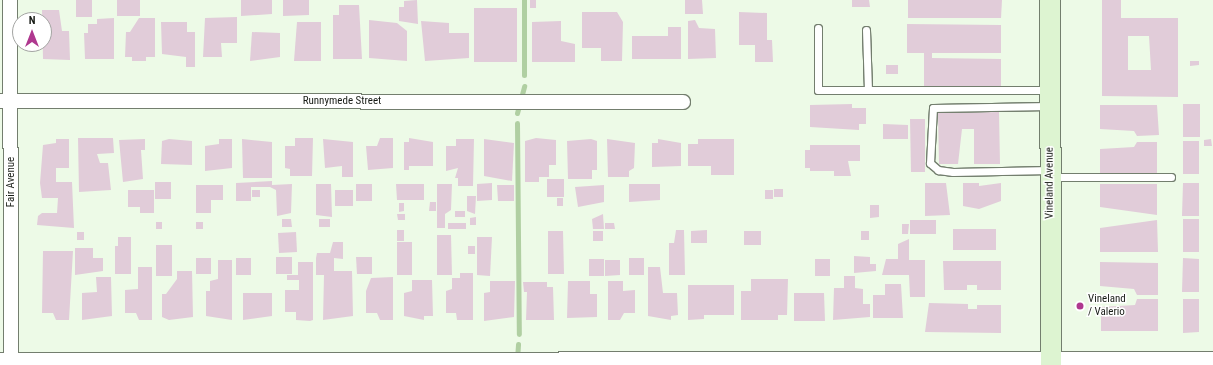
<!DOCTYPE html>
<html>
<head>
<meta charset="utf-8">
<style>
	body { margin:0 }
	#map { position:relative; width:1213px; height:365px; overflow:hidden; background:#edfae7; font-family:"Roboto Condensed",sans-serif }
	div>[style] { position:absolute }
	.stream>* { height:5px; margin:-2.5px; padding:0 2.5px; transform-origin:2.5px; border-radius:2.5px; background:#b0cfa2 }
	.building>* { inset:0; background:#e1ccd9 }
	.roads { filter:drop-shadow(1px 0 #737e6e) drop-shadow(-1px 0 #737e6e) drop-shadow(0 1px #737e6e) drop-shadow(0 -1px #737e6e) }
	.service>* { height:7px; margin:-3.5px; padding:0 3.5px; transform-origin:3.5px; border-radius:3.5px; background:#fff }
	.minor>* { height:14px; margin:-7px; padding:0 7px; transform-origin:7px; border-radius:7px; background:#fff }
	.secondary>* { height:20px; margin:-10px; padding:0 10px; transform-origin:10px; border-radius:10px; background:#ddf4d1 }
	.dots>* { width:11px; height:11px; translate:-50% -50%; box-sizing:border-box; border:2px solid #fff; border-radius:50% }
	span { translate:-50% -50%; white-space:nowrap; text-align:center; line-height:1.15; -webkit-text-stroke:3px #fff; paint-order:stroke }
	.street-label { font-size:11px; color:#181c16 }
	.poi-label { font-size:11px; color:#181c16 }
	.left { translate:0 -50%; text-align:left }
	.north { position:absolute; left:12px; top:12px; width:40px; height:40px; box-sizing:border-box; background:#fff; border:1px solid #a3a4a2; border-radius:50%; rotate:0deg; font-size:11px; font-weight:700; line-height:16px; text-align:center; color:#181c16 }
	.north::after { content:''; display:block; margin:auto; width:14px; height:18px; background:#af388f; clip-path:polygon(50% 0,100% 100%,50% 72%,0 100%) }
</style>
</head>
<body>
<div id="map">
	<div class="stream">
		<i style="left:524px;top:75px;width:75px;rotate:-90deg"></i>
		<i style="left:517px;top:113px;width:28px;rotate:-75deg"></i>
		<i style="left:517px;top:123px;width:211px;rotate:89.5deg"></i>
		<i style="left:517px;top:359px;width:15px;rotate:-86deg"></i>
	</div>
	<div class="building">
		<i style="clip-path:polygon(76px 0,92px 0,92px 17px,76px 17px)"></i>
		<i style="clip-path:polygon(117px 0,140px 0,140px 16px,117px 16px)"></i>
		<i style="clip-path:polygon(241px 0,272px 0,272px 14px,241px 16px)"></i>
		<i style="clip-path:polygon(283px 0,309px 0,309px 15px,283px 16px)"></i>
		<i style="clip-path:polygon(417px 0,418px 24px,399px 21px,399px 7px,404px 7px,404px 1px)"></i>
		<i style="clip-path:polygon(530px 0,536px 0,536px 8px,530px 8px)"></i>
		<i style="clip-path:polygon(685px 0,702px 0,703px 14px,685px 14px)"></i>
		<i style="clip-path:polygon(852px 0,869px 0,870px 7px,852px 7px)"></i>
		<i style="clip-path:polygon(908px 0,1002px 0,1001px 18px,908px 18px)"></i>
		<i style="clip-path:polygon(evenodd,1102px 0,1121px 0,1121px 18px,1178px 18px,1178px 97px,1102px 96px,1102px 0,1128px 36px,1149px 36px,1151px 70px,1128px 70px,1128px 36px)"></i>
		<i style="clip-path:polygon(339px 5px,359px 5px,362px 59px,333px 59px,333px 15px,339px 15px)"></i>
		<i style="clip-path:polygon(474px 8px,517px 8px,517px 62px,474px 62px)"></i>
		<i style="clip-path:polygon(42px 10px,59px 10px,62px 31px,69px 31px,70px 60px,43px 59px)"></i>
		<i style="clip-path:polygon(582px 12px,617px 12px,623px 22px,622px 61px,601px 61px,601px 48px,582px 48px)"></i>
		<i style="clip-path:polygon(739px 12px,767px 13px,767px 40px,772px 40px,773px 62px,755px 62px,755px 45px,739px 45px)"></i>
		<i style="clip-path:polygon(237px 17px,237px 43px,221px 43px,222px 57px,203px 57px,205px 18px)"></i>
		<i style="clip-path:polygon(114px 18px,114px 59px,85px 59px,84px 33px,88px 33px,88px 24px,97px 24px,97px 19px)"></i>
		<i style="clip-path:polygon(139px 18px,155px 18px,155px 57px,146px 57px,146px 61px,132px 61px,132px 57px,125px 57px,126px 32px,130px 32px)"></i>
		<i style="clip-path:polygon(369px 20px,397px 23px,407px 31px,407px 61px,369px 58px)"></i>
		<i style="clip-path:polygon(695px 20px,699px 28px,715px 29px,716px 58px,688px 59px,688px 21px)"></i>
		<i style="clip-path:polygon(421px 21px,449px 23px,449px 33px,469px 33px,469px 58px,425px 61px)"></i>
		<i style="clip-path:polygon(561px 21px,561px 41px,575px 44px,575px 62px,532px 62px,532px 22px)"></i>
		<i style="clip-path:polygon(161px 22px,187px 22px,187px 32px,195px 32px,195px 67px,186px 67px,186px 57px,162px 54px)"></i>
		<i style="clip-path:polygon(297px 22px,321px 22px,321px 61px,294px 61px)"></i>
		<i style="clip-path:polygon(907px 24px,1001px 25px,1001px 53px,932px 53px,932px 58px,1001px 59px,1001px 86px,924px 86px,924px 53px,907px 53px)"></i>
		<i style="clip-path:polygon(668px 27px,681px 27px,681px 59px,632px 59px,632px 36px,668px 36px)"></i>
		<i style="clip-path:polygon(252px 32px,280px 33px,280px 57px,250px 61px)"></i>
		<i style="clip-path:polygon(1190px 61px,1199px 61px,1199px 65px,1190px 66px)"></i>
		<i style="clip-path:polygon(886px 65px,898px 65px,898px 74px,886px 74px)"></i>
		<i style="clip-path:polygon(852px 104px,852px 108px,866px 108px,866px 124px,859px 124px,859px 130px,810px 127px,810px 105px)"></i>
		<i style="clip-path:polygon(1183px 104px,1200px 104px,1200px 137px,1183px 137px)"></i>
		<i style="clip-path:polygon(1100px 105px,1157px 105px,1159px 135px,1137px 136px,1134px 131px,1100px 129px)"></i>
		<i style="clip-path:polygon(999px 112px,1000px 164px,974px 164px,974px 129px,962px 129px,958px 164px,939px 164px,938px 113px)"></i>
		<i style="clip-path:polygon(910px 119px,925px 119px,925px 172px,911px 172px)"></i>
		<i style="clip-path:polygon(883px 124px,908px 125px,908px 139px,883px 139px)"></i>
		<i style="clip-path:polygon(78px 138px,113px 138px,114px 153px,97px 154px,100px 163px,108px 163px,111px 190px,79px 192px)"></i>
		<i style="clip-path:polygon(295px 138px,313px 138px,312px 176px,290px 176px,290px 169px,285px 168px,285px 146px,295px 146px)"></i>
		<i style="clip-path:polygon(380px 138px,393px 138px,393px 168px,368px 170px,366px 146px,377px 146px)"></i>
		<i style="clip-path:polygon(409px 138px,433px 142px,433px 166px,409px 166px,409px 170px,404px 170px,404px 142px,409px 142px)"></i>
		<i style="clip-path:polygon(536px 138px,556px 140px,556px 165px,549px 165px,549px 177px,539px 177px,539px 182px,525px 182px,525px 141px)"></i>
		<i style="clip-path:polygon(56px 139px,69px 139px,69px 168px,56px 168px,56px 182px,72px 182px,74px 228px,37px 225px,38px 216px,42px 213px,57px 213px,58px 198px,42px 198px,40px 183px,43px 145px,56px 143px)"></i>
		<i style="clip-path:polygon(145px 139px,145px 150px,141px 150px,143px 179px,123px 182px,119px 140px)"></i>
		<i style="clip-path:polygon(169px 139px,192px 141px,192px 165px,161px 164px,162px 141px)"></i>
		<i style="clip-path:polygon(219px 139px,232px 139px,232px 168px,205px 171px,205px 146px,219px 144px)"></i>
		<i style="clip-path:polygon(242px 139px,272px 142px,272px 178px,243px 178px)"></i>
		<i style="clip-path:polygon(323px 139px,353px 142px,353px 177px,342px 177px,342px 166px,325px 168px)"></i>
		<i style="clip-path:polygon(456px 139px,474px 139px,473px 186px,458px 186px,458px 178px,455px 178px,458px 168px,446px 171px,446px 146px,456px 146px)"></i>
		<i style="clip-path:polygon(484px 139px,514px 143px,512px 181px,484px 176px)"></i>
		<i style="clip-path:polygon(591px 139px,597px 141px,597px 170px,592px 170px,592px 179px,568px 179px,567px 141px)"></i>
		<i style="clip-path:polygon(607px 139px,635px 143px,634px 168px,629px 171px,629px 177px,608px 177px)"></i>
		<i style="clip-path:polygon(658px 139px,681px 143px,681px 166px,652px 167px,652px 143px,658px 143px)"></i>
		<i style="clip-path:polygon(698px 139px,734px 139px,734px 175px,711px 175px,711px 166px,688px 166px,688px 144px,698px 144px)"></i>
		<i style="clip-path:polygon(1211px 139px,1212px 146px,1204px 146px,1204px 140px)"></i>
		<i style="clip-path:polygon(1183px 141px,1199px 141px,1199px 174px,1183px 174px)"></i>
		<i style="clip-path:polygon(1137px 142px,1157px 142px,1157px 173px,1100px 173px,1100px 149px,1134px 147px)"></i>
		<i style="clip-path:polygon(810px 145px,860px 145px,860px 161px,848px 161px,851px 176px,834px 176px,834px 171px,810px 171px,810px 168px,805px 168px,805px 150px,810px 150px)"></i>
		<i style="clip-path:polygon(547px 179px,564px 179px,564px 197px,547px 197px)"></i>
		<i style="clip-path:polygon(272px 181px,272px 185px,292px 184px,291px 213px,277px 216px,276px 190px,270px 187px,251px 187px,251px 201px,236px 201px,236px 183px)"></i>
		<i style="clip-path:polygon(155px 182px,171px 182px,171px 199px,155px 199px)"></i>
		<i style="clip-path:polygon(492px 183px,492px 200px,477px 201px,477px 184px)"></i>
		<i style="clip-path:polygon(925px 183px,946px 183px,950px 215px,925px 216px)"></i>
		<i style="clip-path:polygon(963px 183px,979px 183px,979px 186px,1001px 183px,1001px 201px,979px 209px,963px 206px)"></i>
		<i style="clip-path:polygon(1183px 183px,1199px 183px,1199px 216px,1182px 216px)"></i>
		<i style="clip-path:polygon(316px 184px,331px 184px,332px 217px,316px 215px)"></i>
		<i style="clip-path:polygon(356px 184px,372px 184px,372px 201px,356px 201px)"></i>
		<i style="clip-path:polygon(396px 184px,424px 184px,424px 200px,397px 200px)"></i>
		<i style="clip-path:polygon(437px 184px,452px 184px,451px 210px,445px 214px,445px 228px,437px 228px)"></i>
		<i style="clip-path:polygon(629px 184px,660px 184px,660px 200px,629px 202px)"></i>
		<i style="clip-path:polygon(1100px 184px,1157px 184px,1157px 215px,1100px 207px)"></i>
		<i style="clip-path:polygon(196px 185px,223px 185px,223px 200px,211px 200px,211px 213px,196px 213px)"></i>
		<i style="clip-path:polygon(497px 185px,514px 185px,514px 201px,498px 201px)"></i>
		<i style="clip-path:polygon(604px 185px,604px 202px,578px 207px,575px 187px)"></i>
		<i style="clip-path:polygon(774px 189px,783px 189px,783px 197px,774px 197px)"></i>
		<i style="clip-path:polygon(128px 190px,154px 190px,154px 213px,140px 213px,140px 207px,128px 207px)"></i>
		<i style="clip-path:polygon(252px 190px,260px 190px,260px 197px,252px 197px)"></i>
		<i style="clip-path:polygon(335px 190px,353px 190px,353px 206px,335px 206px)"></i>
		<i style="clip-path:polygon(765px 190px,773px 190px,773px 199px,765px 199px)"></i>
		<i style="clip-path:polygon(467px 196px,476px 196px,475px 214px,467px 211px)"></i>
		<i style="clip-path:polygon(557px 198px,563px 198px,563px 206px,557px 206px)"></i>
		<i style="clip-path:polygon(430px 202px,436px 202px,436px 211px,429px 211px)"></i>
		<i style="clip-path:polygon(399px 203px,404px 203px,404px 211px,399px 212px)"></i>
		<i style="clip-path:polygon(870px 205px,879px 205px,879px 217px,870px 218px)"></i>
		<i style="clip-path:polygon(455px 211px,465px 211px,465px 217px,455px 217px)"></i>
		<i style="clip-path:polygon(397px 214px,405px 214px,405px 220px,398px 220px)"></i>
		<i style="clip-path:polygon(603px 214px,604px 229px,593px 229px,592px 219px)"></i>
		<i style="clip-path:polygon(476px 217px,476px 225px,470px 225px,470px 218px)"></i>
		<i style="clip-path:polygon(282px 219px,291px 219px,292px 227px,282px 227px)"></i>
		<i style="clip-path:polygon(319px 219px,330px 219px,330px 227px,319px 227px)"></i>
		<i style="clip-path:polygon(1183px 219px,1199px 219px,1199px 252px,1183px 252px)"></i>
		<i style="clip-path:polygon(910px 220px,936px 220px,936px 234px,910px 234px)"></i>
		<i style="clip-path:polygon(1157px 220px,1158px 252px,1100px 252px,1100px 228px)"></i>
		<i style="clip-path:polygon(156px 222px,162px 222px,162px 229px,156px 229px)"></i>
		<i style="clip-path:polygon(196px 222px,203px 222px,203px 229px,196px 229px)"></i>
		<i style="clip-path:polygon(448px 223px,466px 223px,466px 229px,448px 229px)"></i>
		<i style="clip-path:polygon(605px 223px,614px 223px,615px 229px,605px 229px)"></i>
		<i style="clip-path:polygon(902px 224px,909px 224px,908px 234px,902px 234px)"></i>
		<i style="clip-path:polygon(953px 229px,996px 229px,996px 250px,953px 250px)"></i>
		<i style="clip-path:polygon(397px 230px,404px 230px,404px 241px,397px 241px)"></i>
		<i style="clip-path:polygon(676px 230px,684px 230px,685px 275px,669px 275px,669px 243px,674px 243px)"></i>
		<i style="clip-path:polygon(707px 230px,707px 243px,691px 243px,691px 231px)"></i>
		<i style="clip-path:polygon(548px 231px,563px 231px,564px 274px,548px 274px)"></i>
		<i style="clip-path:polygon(593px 231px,603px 231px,603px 241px,593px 241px)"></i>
		<i style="clip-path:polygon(744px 231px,761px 231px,761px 245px,744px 245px)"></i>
		<i style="clip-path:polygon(861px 231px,869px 231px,869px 240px,861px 240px)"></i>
		<i style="clip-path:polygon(77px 232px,84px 232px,84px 240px,77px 240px)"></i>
		<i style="clip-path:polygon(296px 232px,297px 252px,279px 253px,278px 233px)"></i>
		<i style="clip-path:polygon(437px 235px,451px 235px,452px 275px,437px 275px)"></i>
		<i style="clip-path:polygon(118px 237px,131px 237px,131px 274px,115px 274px,115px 246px,118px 246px)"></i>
		<i style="clip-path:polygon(477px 237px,492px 237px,490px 276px,477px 275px)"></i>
		<i style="clip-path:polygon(909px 239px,909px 260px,925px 260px,925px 297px,910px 297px,909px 275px,882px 275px,886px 259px,898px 259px,898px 244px)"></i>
		<i style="clip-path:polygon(333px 242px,343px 242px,343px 259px,334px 258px,334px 271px,352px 271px,353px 316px,323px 320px,324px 275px,316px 275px,316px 258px,317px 253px,330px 253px)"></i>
		<i style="clip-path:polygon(397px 242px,412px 242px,412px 275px,397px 275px)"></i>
		<i style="clip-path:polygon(156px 245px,172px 245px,172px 276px,156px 276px)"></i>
		<i style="clip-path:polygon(468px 246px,475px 246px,475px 254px,468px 254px)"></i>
		<i style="clip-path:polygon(75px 248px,93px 248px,93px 258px,103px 258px,103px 271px,75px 275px)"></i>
		<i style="clip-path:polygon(43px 251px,73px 251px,69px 320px,56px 320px,53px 313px,42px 313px)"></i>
		<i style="clip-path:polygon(854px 256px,870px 257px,870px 264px,876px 264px,876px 271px,854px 273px)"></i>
		<i style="clip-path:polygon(276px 257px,292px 257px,292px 274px,276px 274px)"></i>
		<i style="clip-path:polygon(356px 257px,372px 257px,372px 274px,357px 274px)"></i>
		<i style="clip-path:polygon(196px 258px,211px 258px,211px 274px,196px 274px)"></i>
		<i style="clip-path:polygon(236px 258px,251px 258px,251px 275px,236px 275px)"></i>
		<i style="clip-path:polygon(629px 258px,644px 258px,644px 275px,629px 275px)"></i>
		<i style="clip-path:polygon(1183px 258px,1199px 259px,1199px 292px,1182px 292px)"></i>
		<i style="clip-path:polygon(589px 259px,604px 259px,604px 276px,589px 276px)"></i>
		<i style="clip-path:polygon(815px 259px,830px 259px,830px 276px,815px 276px)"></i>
		<i style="clip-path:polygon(218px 260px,232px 260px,232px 320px,206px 316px,206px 291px,210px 291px,210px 281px,218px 279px)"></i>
		<i style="clip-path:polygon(605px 260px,620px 260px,620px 275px,605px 276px)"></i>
		<i style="clip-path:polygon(943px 261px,1001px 261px,1001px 290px,977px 290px,977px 285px,967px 285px,967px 290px,944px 290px)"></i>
		<i style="clip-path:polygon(298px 262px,313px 262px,313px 320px,310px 321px,296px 320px,296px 312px,285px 312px,285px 290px,299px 290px,299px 280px,287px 280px,287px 275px,298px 275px)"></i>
		<i style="clip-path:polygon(1100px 262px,1158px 263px,1158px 295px,1137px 295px,1134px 289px,1100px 286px)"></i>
		<i style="clip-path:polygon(138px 267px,152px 267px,152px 320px,139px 320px,136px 313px,125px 313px,125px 290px,138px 289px)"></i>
		<i style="clip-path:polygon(648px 267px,660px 267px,663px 293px,677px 293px,678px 315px,671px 316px,671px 320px,648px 316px)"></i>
		<i style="clip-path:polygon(177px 271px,192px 271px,193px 317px,169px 320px,162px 317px,162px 294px,166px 294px,177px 279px)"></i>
		<i style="clip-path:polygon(460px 273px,473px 273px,473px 320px,457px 320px,456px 313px,446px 313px,446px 291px,452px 289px,452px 278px,460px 278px)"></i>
		<i style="clip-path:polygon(844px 276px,855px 276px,855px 288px,863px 289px,863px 304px,870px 304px,870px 317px,833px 320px,834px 288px,844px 288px)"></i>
		<i style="clip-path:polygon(96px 277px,111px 277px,112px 316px,82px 320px,82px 293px,97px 292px)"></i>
		<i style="clip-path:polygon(393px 277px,393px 320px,380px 320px,377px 313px,366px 313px,366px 291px,371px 278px)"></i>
		<i style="clip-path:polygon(751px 279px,788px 279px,787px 315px,778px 315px,778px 320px,741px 320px,741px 291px,751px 291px)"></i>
		<i style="clip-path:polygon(412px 280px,432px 280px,433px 316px,424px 316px,424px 320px,404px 316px,404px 293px,412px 291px)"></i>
		<i style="clip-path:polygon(490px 281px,515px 281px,514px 317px,484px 321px,484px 293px,490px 292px)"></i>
		<i style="clip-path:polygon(568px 281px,590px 281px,590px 294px,597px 294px,597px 317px,567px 318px)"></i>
		<i style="clip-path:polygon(608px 281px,623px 281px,623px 291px,635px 290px,635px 313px,624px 313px,620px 320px,608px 320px)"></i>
		<i style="clip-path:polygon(523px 282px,547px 282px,547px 287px,553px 287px,554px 320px,526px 320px,527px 292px,524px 292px)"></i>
		<i style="clip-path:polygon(885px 284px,901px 284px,903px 318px,873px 318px,873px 295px,885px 295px)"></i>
		<i style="clip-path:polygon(688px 285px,734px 285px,734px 315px,704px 315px,704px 319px,688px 320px)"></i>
		<i style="clip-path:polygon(243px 293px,272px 293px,272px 316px,243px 320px)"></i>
		<i style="clip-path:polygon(794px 293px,824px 293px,825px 321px,794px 321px)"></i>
		<i style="clip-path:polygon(1137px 299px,1158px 299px,1158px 331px,1101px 331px,1101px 307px,1135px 305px)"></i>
		<i style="clip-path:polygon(1183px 299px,1199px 299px,1199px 332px,1183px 333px)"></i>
		<i style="clip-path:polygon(929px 303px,968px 304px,968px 309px,977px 309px,977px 305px,1001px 305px,1001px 333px,925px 332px)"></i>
	</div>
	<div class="roads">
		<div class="service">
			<i style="left:818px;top:28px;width:62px;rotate:90deg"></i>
			<i style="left:818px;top:90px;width:230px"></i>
			<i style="left:866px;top:30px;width:60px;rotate:88.1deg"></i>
			<i style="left:1049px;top:106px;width:116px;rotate:179deg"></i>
			<i style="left:933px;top:108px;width:55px;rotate:93.1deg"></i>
			<i style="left:930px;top:163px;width:11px;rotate:41deg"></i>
			<i style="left:938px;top:170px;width:15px;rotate:8deg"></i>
			<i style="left:953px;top:172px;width:97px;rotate:-1.2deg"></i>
			<i style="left:1051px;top:177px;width:120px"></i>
		</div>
		<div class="minor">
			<i style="left:10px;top:0;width:365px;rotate:89.8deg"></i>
			<i style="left:0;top:101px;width:683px;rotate:0.08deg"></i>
			<i style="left:0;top:360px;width:1213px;rotate:-0.05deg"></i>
		</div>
		<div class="secondary">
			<i style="left:1050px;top:0;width:365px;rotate:89.8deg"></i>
		</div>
	</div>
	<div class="dots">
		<i style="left:1080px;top:306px;background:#af388f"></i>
	</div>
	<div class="street-label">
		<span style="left:342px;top:101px">Runnymede Street</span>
		<span style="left:11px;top:182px;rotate:-90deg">Fair Avenue</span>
		<span style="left:1050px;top:183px;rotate:-90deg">Vineland Avenue</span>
	</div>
	<div class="poi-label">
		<span class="left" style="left:1088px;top:306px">Vineland<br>/ Valerio</span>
	</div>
	<div class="north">N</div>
</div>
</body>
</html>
